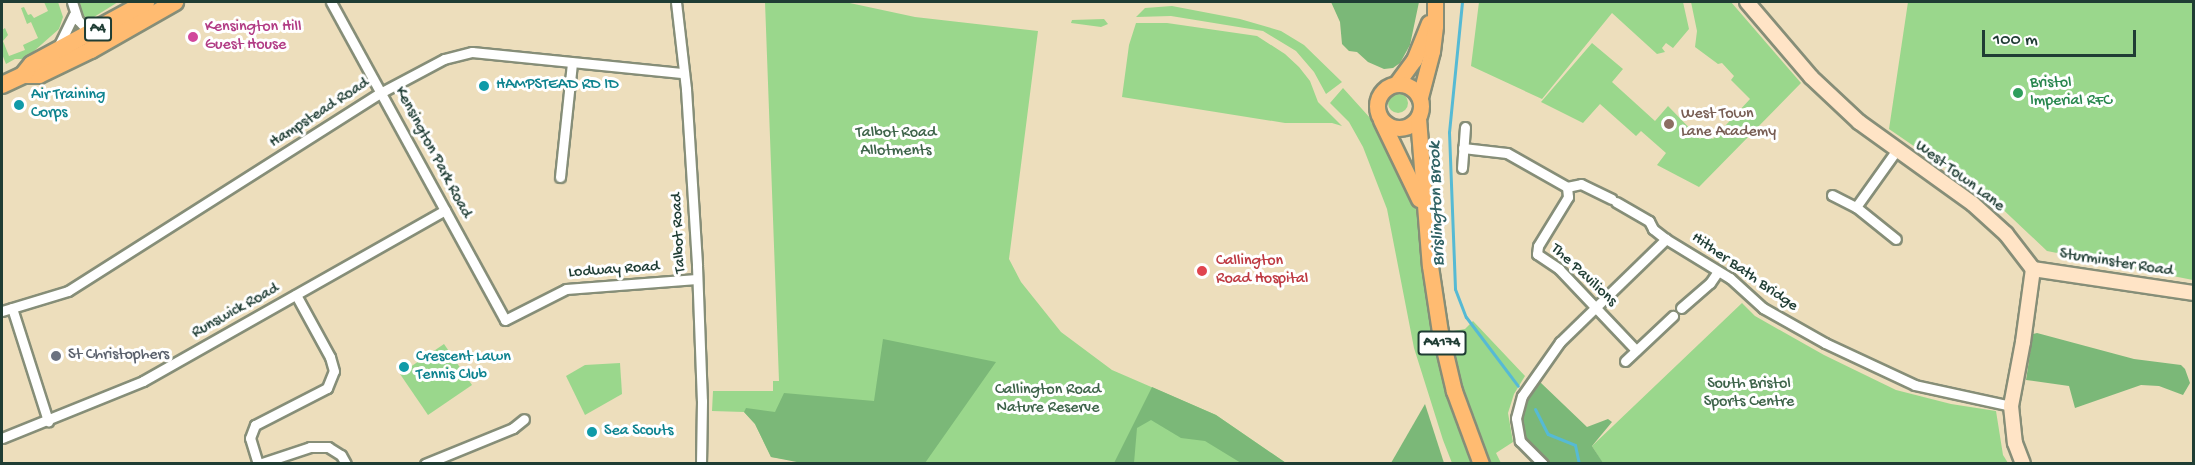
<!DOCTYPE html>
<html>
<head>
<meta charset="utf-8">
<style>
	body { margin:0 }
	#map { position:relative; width:2195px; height:465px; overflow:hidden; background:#eddebc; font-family:"Gochi Hand",sans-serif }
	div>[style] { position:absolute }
	.green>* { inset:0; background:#9ad78c }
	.round { border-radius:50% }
	.forest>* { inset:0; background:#7bb878 }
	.stream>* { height:3px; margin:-1.5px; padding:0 1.5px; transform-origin:1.5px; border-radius:1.5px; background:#56bad4 }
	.roads { filter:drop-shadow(2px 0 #868e78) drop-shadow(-2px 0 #868e78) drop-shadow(0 2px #868e78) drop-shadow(0 -2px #868e78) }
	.street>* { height:9px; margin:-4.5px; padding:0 4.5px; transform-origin:4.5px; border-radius:4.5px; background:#fff }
	.secondary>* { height:14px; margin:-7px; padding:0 7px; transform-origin:7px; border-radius:7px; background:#ffe4c6 }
	.primary>* { height:15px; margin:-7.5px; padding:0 7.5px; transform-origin:7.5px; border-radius:7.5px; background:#ffbb71 }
	.primary>.ring { margin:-7.5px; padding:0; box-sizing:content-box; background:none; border:15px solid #ffbb71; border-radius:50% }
	.highway>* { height:16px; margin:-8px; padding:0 8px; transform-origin:8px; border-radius:8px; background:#ffbb71 }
	.dots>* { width:16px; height:16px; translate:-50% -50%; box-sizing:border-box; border:3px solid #fff; border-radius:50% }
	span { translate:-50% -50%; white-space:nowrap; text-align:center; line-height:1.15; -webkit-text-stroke:6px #fff; paint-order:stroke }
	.shield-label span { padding:2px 4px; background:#fff; border:2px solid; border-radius:4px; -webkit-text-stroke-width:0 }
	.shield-label { font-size:15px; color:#1f3d34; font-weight:700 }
	.hotel-label { font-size:16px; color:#b23c85 }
	.left { translate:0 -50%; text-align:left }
	.leisure-label { font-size:16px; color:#27864d }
	.culture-label { font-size:16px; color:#0d838f }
	.street-label { font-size:16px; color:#1f3d34 }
	.education-label { font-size:16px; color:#785e54 }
	.park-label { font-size:16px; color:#3e644a }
	.health-label { font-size:16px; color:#be3a42 }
	.worship-label { font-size:16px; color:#5b616d }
	.water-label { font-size:18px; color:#306264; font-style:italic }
	.frame { position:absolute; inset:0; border:3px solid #1f3d34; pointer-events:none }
	.scale { position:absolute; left:1982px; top:30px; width:154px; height:27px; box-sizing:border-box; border:3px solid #1f3d34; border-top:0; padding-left:8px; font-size:18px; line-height:21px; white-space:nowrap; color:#1f3d34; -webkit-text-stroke:4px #fff; paint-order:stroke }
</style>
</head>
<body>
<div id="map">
	<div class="green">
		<i style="clip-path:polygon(44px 2px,58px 2px,63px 17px,59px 29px,25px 59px,15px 59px,6px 64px,2px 54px,2px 30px,5px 28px,8px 35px,3px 41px,9px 56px,25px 50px,23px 45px,38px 38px,31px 22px,27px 24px,21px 8px,24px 7px,28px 15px,31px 14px,34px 18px,48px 11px)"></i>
		<i style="clip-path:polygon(80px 2px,118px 2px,86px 22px,81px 15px)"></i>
		<i style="clip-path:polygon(765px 2px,845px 2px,915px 17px,1038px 31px,1009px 259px,1021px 282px,1061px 332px,1112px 370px,1216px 415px,1286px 463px,810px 463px,771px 457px,755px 424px,744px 412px,712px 411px,713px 391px,773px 391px,773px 381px,779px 381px)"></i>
		<i style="clip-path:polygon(1479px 2px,1683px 2px,1689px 29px,1673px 48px,1666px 43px,1662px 48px,1665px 52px,1657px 54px,1612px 13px,1542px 99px,1471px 66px)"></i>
		<i style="clip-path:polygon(1691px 2px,1731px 2px,1801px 83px,1699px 187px,1657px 165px,1666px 153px,1641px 131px,1636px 136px,1600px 104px,1583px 123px,1541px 102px,1592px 43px,1623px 69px,1612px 82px,1655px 121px,1668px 106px,1700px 139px,1705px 134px,1713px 139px,1750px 99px,1731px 80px,1734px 76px,1722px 63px,1718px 64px,1695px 47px,1697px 31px)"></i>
		<i style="clip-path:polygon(1908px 2px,2193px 2px,2193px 280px,2047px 251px,1995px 202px,1889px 129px)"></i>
		<i style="clip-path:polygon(1172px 6px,1240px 19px,1281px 31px,1304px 45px,1342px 82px,1326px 94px,1314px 72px,1296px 51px,1263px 31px,1171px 16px,1136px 17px,1145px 8px)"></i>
		<i style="clip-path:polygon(1104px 19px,1108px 24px,1101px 27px,1071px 23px,1072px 20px)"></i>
		<i style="clip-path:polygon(1136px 23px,1167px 23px,1257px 36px,1285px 54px,1299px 67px,1310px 81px,1318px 102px,1342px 126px,1332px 123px,1285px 123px,1122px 97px,1129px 45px)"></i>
		<i style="clip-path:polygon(1343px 88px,1371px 119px,1413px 194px,1475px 463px,1452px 463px,1443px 440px,1414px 348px,1387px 209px,1363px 147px,1349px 122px,1330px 103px)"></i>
		<i class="round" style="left:1388px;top:93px;width:20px;height:20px"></i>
		<i style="clip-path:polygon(1742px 303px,1755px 316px,1824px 355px,1896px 390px,1951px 404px,1996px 411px,2003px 455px,2008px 463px,1603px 464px,1592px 446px)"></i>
		<i style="clip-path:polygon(1473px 321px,1525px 376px,1514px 394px,1508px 413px,1513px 442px,1496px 453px,1501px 463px,1487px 463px,1458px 386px,1448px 332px,1465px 329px)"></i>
		<i style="clip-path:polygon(444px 344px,472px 385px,428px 415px,400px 374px)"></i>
		<i style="clip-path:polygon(620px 363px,622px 394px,585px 415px,566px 376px,585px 365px)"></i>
	</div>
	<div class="forest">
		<i style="clip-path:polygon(1331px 2px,1419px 2px,1410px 45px,1400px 63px,1393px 68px,1384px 69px,1368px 62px,1357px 52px,1349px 51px,1342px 44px,1340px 22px)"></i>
		<i style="clip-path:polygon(2037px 333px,2134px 359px,2181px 365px,2185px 369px,2190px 383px,2183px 395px,2159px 386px,2141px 385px,2075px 408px,2069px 386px,2026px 380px,2033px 334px)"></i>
		<i style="clip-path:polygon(883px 339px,996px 362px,925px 463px,807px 464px,771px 457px,755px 424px,744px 412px,746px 408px,775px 412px,784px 393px,874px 401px)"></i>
		<i style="clip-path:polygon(1540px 382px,1587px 427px,1608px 419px,1612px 422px,1592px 446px,1603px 463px,1550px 463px,1526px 441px,1521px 424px,1524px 405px)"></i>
		<i style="clip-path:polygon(1152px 387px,1216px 415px,1286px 463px,1241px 463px,1205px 441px,1181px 438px,1151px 420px,1137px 428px,1134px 463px,1114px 463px)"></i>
		<i style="clip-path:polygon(1425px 404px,1444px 463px,1391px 463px)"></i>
	</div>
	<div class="stream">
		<i style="left:1462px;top:2px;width:131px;rotate:95.7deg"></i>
		<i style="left:1449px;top:132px;width:157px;rotate:87.8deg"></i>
		<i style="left:1455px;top:289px;width:30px;rotate:69deg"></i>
		<i style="left:1466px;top:317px;width:86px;rotate:53deg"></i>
		<i style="left:1535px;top:409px;width:28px;rotate:63deg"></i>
		<i style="left:1548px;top:434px;width:29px;rotate:22deg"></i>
		<i style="left:1575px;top:445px;width:19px;rotate:78deg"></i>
	</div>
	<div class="roads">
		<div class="street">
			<i style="left:72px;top:2px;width:19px;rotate:72deg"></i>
			<i style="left:78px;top:20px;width:21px;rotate:47deg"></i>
			<i style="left:331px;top:2px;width:362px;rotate:61.3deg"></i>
			<i style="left:505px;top:320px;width:68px;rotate:-26.9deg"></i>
			<i style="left:566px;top:289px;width:131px;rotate:-4.4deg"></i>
			<i style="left:676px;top:2px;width:88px;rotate:83.4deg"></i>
			<i style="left:686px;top:89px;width:177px;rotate:86.4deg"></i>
			<i style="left:697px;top:266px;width:135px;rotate:87.9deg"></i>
			<i style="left:702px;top:401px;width:63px;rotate:90.9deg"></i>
			<i style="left:59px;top:45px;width:34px;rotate:-64deg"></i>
			<i style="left:1463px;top:148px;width:44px;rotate:6.5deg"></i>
			<i style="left:1507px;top:153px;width:69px;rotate:29.5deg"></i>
			<i style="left:1567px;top:187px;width:14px;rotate:-12deg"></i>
			<i style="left:1581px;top:184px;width:34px;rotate:26deg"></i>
			<i style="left:1462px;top:168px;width:41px;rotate:-85.8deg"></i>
			<i style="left:560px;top:177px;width:115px;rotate:-84deg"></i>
			<i style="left:1567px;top:187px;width:10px;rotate:84deg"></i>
			<i style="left:1568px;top:197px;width:57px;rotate:121.5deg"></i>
			<i style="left:1538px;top:246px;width:8px;rotate:97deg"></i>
			<i style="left:1537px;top:254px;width:27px;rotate:34deg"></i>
			<i style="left:1559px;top:269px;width:112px;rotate:46.5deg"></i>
			<i style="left:1832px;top:195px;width:27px;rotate:27deg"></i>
			<i style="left:1856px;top:207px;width:51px;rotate:38.7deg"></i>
			<i style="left:1616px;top:202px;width:38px;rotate:30deg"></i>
			<i style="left:1649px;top:221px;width:9px;rotate:63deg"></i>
			<i style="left:1653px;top:229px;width:16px;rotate:38deg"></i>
			<i style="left:1666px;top:239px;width:75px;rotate:31.4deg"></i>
			<i style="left:1730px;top:278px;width:45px;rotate:42.3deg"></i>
			<i style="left:1763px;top:308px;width:71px;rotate:29.4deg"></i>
			<i style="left:1825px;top:343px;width:99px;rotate:25deg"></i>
			<i style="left:1915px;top:385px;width:98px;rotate:12.3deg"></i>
			<i style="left:1856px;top:207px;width:69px;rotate:-54.5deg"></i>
			<i style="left:12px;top:308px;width:119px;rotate:72.3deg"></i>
			<i style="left:1681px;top:308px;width:38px;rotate:-41deg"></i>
			<i style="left:1710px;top:283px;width:14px;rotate:-56deg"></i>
			<i style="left:2px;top:311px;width:69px;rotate:-16.9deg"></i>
			<i style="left:68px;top:291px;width:372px;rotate:-32.4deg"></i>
			<i style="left:382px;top:92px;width:70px;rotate:-28deg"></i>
			<i style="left:444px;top:59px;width:29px;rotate:-14deg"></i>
			<i style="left:472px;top:52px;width:213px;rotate:5.7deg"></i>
			<i style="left:1625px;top:361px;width:66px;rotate:-43.2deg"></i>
			<i style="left:2px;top:438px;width:152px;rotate:-22deg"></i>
			<i style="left:143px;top:381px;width:347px;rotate:-29.5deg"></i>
			<i style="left:258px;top:464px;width:27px;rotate:-107deg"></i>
			<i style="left:250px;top:438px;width:14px;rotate:-69deg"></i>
			<i style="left:255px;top:425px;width:81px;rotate:-27.2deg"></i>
			<i style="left:327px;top:388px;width:18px;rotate:-68deg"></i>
			<i style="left:334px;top:371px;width:15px;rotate:-106deg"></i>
			<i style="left:330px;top:357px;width:71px;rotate:-118.7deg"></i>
			<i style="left:259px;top:464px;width:54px;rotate:-18.4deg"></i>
			<i style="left:310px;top:447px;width:18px"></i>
			<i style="left:328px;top:447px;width:15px;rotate:32deg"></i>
			<i style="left:341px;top:455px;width:10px;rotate:61deg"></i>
			<i style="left:425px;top:464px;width:95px;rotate:-22.2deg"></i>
			<i style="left:513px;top:428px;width:14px;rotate:-39deg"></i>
			<i style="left:1543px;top:464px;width:33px;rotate:-135deg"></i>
			<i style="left:1520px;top:441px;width:23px;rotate:-100deg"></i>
			<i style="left:1516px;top:418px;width:23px;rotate:-75deg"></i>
			<i style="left:1522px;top:396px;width:66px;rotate:-54.9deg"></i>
			<i style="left:1560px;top:342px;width:148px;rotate:-44.2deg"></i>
		</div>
		<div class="secondary">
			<i style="left:1747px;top:2px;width:99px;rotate:49.5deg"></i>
			<i style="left:1811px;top:77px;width:66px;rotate:43.2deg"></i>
			<i style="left:1859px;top:122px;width:140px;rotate:35.7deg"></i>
			<i style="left:1973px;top:204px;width:45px;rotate:42.3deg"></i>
			<i style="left:2006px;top:234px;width:44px;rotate:52.4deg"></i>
			<i style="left:2033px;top:269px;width:74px;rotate:97.8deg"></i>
			<i style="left:2023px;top:342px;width:65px;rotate:100.6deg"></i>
			<i style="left:2011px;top:406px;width:37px;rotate:84deg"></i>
			<i style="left:2015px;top:443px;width:22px;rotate:69deg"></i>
			<i style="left:2033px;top:269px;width:163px;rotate:8.5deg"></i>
		</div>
		<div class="primary">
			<i style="left:1397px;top:83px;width:29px;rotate:-54deg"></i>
			<i style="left:1414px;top:60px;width:40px;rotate:-68deg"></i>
			<i class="ring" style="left:1377px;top:84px;width:29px;height:29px"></i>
			<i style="left:1420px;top:97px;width:48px;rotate:-75.4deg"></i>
			<i style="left:1432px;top:51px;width:25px;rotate:-83deg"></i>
			<i style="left:1435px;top:26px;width:24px;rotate:-90deg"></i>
			<i style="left:1418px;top:118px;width:148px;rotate:85.4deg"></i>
			<i style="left:1430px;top:266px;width:67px;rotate:81.4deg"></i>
			<i style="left:1440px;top:332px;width:61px;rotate:76.7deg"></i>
			<i style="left:1454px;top:391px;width:78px;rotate:69.7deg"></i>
			<i style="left:1381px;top:120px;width:88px;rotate:64.3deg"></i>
		</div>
		<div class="highway">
			<i style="left:23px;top:75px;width:16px"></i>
			<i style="left:39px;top:75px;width:58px;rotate:-25.7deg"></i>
			<i style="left:91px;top:50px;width:97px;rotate:-29.7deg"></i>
			<i style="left:2px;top:85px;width:23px;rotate:-25deg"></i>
			<i style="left:23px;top:75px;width:14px;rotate:-51deg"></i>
			<i style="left:32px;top:64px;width:130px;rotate:-28.5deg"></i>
		</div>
	</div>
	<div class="dots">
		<i style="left:193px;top:37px;background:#d1479c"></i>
		<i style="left:484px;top:86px;background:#0f9aa8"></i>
		<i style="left:2018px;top:93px;background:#2e9e5b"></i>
		<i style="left:19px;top:105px;background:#0f9aa8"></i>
		<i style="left:1669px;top:124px;background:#8d6e63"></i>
		<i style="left:1202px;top:271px;background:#e0444e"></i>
		<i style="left:56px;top:356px;background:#6b7280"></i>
		<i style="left:404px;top:367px;background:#0f9aa8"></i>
		<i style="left:592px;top:432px;background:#0f9aa8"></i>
	</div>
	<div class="shield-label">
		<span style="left:98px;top:29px">A4</span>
		<span style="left:1442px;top:343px">A4174</span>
	</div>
	<div class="hotel-label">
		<span class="left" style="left:205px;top:37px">Kensington Hill<br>Guest House</span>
	</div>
	<div class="leisure-label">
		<span class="left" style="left:2030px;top:93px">Bristol<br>Imperial RFC</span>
	</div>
	<div class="culture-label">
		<span class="left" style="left:496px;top:86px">HAMPSTEAD RD ID</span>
		<span class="left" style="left:31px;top:105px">Air Training<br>Corps</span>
		<span class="left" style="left:416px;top:367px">Crescent Lawn<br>Tennis Club</span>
		<span class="left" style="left:604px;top:432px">Sea Scouts</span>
	</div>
	<div class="street-label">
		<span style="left:320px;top:114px;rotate:-33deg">Hampstead Road</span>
		<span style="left:432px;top:153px;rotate:62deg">Kensington Park Road</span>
		<span style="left:1959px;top:177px;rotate:37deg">West Town Lane</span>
		<span style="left:680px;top:233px;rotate:-93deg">Talbot Road</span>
		<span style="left:2116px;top:264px;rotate:9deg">Sturminster Road</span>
		<span style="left:614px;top:271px;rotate:-4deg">Lodway Road</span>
		<span style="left:1744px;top:273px;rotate:35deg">Hither Bath Bridge</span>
		<span style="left:1583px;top:276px;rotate:43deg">The Pavilions</span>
		<span style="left:236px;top:312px;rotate:-29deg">Runswick Road</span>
	</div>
	<div class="education-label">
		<span class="left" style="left:1681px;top:124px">West Town<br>Lane Academy</span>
	</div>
	<div class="park-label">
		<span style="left:896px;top:143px">Talbot Road<br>Allotments</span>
		<span style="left:1749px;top:394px">South Bristol<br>Sports Centre</span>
		<span style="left:1048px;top:400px">Callington Road<br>Nature Reserve</span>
	</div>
	<div class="health-label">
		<span class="left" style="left:1216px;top:271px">Callington<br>Road Hospital</span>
	</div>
	<div class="worship-label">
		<span class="left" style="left:68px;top:356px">St Christophers</span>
	</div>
	<div class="water-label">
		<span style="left:1438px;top:204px;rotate:-92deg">Brislington Brook</span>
	</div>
	<div class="frame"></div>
	<div class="scale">100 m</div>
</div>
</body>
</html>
